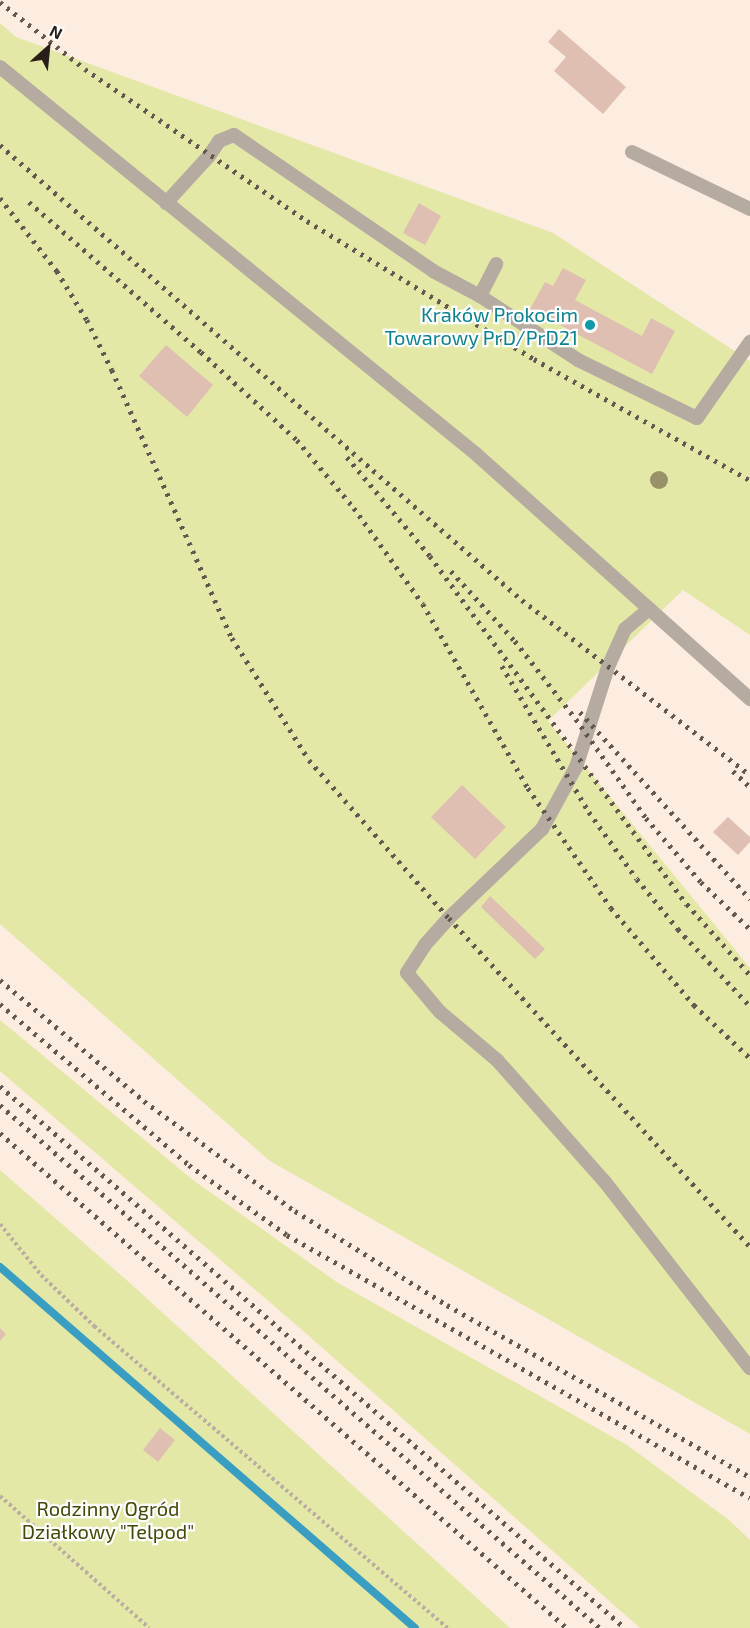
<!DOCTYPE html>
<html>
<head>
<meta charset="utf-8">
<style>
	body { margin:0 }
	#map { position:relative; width:750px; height:1628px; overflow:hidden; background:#fdece0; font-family:"Exo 2",sans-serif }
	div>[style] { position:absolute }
	.green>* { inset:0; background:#e3e8a7 }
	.stream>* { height:8px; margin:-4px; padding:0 4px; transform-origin:4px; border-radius:4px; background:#3a9ec2 }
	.building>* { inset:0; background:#dfbfb2 }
	.path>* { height:4px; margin-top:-2px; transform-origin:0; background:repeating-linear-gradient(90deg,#bcada2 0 3px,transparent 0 6px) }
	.lane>* { height:14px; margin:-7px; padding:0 7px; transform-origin:7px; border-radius:7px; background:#b5aba1 }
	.rail>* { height:4.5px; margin-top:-2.25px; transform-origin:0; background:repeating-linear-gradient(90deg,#63574f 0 3px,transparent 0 9px) }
	.trees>* { width:18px; height:18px; margin:-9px; border-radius:50%; background:#989269 }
	.dots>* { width:16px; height:16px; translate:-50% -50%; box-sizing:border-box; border:3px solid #fdfdfd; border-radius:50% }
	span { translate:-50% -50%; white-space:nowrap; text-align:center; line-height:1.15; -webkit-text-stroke:4.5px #fdfdfd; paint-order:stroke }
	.culture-label { font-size:20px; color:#0d838f }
	.right { translate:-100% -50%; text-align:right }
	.park-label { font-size:20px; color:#464807 }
	.north { position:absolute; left:18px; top:18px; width:60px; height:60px; -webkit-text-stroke:4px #fdfdfd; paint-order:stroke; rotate:27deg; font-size:16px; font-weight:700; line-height:24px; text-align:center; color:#291f18 }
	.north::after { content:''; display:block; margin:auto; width:21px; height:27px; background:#291f18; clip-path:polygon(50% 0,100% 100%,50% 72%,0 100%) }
</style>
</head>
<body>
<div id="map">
	<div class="green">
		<i style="clip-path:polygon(0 23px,16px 37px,553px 233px,750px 361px,750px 635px,683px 590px,548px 721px,750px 968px,750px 1434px,270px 1161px,0 924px)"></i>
		<i style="clip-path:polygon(0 1020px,193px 1180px,338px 1283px,627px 1445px,729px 1520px,750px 1540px,750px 1628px,640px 1628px,301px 1329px,0 1071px)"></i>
		<i style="clip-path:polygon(0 1170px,131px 1284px,510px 1628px,0 1628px)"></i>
	</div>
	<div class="stream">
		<i style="left:0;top:1267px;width:550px;rotate:41.02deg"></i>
	</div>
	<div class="building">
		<i style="clip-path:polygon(559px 29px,626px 87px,603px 114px,554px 71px,566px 57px,548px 42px)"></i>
		<i style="clip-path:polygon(419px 203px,441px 216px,425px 245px,403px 233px)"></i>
		<i style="clip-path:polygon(563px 268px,586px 280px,575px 300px,642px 336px,651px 318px,675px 331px,652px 374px,530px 309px,545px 282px,553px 286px)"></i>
		<i style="clip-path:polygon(166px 345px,213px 385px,187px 417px,139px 376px)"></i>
		<i style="clip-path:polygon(462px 785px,506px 827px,475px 859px,431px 817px)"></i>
		<i style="clip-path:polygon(728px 817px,750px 837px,750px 842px,738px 855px,713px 832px)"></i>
		<i style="clip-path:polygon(490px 896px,545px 949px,535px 959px,481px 907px)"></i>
		<i style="clip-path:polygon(0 1328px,6px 1334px,0 1341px)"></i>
		<i style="clip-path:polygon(160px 1428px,175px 1440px,158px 1462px,143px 1450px)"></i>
	</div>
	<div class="path">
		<i style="left:0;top:1224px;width:65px;rotate:51.2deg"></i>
		<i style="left:41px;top:1275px;width:74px;rotate:43.9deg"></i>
		<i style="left:94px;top:1326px;width:465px;rotate:40.5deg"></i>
		<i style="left:0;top:1496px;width:199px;rotate:41.5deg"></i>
	</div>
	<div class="lane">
		<i style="left:0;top:67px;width:613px;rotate:39.11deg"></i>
		<i style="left:476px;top:454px;width:368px;rotate:41.8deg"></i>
		<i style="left:632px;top:152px;width:131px;rotate:25.8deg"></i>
		<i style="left:166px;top:203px;width:64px;rotate:-47.5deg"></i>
		<i style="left:209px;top:156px;width:18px;rotate:-56deg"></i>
		<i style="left:219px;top:141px;width:16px;rotate:-22deg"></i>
		<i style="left:234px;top:135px;width:241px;rotate:34.3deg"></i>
		<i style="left:433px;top:271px;width:53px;rotate:28deg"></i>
		<i style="left:480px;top:296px;width:36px;rotate:-63deg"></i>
		<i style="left:480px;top:296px;width:117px;rotate:33.1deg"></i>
		<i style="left:578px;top:360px;width:132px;rotate:26deg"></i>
		<i style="left:697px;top:418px;width:93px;rotate:-55.1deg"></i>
		<i style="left:649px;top:609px;width:31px;rotate:140deg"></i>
		<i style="left:625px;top:629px;width:42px;rotate:114.1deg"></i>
		<i style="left:608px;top:667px;width:105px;rotate:107.7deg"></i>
		<i style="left:576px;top:767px;width:71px;rotate:118.7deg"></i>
		<i style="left:542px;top:829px;width:129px;rotate:136.3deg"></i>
		<i style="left:449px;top:918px;width:36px;rotate:132deg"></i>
		<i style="left:425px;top:945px;width:33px;rotate:123deg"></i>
		<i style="left:407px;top:973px;width:51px;rotate:49.8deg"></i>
		<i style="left:440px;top:1012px;width:75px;rotate:40.1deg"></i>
		<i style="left:497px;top:1060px;width:163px;rotate:48.5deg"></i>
		<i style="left:605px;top:1182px;width:236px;rotate:52.1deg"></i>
	</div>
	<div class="rail">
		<i style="left:0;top:2px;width:108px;rotate:38.2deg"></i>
		<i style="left:85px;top:69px;width:269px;rotate:34.4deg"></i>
		<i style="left:307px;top:221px;width:266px;rotate:31.3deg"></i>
		<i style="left:534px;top:359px;width:248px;rotate:29.3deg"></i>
		<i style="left:0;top:145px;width:692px;rotate:41.08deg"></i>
		<i style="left:522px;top:600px;width:287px;rotate:37.5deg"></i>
		<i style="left:0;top:198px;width:93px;rotate:52deg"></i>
		<i style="left:57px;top:271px;width:57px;rotate:58.5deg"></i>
		<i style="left:87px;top:320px;width:56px;rotate:63.4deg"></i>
		<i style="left:112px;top:370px;width:294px;rotate:65.9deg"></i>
		<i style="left:232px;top:638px;width:144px;rotate:57.7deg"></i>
		<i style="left:309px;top:760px;width:211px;rotate:48.5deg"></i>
		<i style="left:449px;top:918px;width:445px;rotate:47.5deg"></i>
		<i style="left:29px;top:202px;width:228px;rotate:41.1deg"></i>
		<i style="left:201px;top:352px;width:130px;rotate:42.5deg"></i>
		<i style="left:297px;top:440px;width:89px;rotate:50deg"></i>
		<i style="left:354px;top:508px;width:118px;rotate:54.3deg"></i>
		<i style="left:423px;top:604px;width:212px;rotate:60.3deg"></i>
		<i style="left:528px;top:788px;width:146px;rotate:55.3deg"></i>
		<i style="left:611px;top:908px;width:128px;rotate:49.4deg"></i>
		<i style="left:694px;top:1005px;width:77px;rotate:43.4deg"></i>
		<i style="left:347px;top:457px;width:129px;rotate:50deg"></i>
		<i style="left:430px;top:556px;width:433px;rotate:53.6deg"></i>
		<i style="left:687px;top:904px;width:95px;rotate:48.4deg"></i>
		<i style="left:451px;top:571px;width:95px;rotate:47.6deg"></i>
		<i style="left:515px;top:641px;width:99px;rotate:52deg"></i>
		<i style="left:576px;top:719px;width:121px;rotate:54.7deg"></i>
		<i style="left:646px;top:818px;width:84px;rotate:49.3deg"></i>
		<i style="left:701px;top:882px;width:68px;rotate:43.8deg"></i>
		<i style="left:502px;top:666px;width:170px;rotate:59.2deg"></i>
		<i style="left:589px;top:812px;width:82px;rotate:54.4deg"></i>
		<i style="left:637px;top:879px;width:65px;rotate:50.6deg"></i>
		<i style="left:678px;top:929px;width:105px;rotate:46.9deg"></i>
		<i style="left:580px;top:712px;width:253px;rotate:47.7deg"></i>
		<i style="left:733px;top:771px;width:23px;rotate:43deg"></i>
		<i style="left:0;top:980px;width:188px;rotate:40deg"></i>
		<i style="left:144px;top:1101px;width:187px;rotate:36.1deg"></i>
		<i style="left:295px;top:1211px;width:179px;rotate:31.7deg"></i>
		<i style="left:447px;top:1305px;width:348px;rotate:29.6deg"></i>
		<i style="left:0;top:1004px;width:248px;rotate:40.4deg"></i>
		<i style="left:189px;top:1165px;width:120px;rotate:35.5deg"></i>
		<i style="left:287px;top:1235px;width:532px;rotate:29.6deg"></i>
		<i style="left:0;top:1086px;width:827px;rotate:40.93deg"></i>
		<i style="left:0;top:1105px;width:796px;rotate:41.08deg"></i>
		<i style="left:0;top:1133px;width:753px;rotate:41.12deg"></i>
	</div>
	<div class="trees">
		<i style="left:659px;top:480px"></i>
	</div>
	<div class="dots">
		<i style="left:590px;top:325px;background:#0f9aa8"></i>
	</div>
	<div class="culture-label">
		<span class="right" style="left:578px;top:326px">Kraków Prokocim<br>Towarowy PrD/PrD21</span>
	</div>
	<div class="park-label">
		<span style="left:108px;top:1520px">Rodzinny Ogród<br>Działkowy "Telpod"</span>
	</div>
	<div class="north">N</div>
</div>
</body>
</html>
